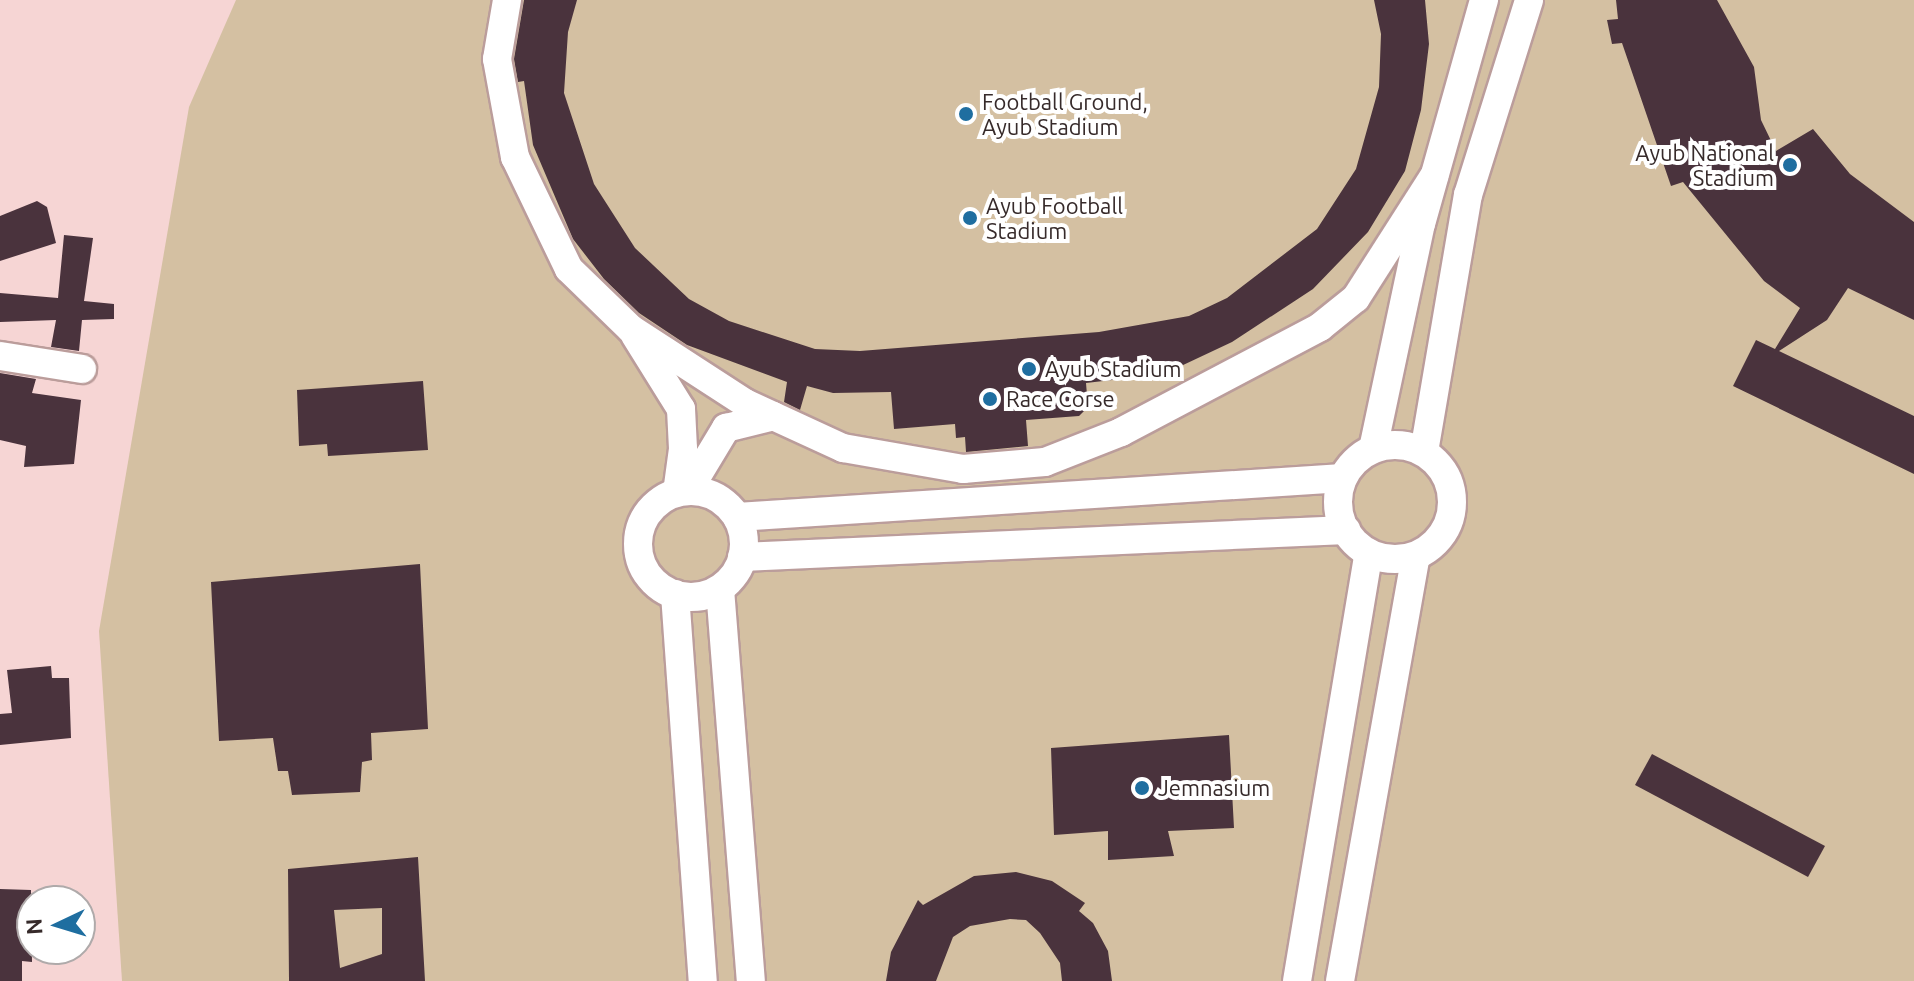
<!DOCTYPE html>
<html>
<head>
<meta charset="utf-8">
<style>
	body { margin:0 }
	#map { position:relative; width:1914px; height:981px; overflow:hidden; background:#f6d5d4; font-family:Ubuntu,sans-serif }
	div>[style] { position:absolute }
	.green>* { inset:0; background:#d4c0a2 }
	.building>* { inset:0; background:#4a333d }
	.roads { filter:drop-shadow(2px 0 #bb9d9b) drop-shadow(-2px 0 #bb9d9b) drop-shadow(0 2px #bb9d9b) drop-shadow(0 -2px #bb9d9b) }
	.minor>* { height:28px; margin:-14px; padding:0 14px; transform-origin:14px; border-radius:14px; background:#fff }
	.minor>.ring { margin:-14px; padding:0; box-sizing:content-box; background:none; border:28px solid #fff; border-radius:50% }
	.dots>* { width:22px; height:22px; translate:-50% -50%; box-sizing:border-box; border:4px solid #fff; border-radius:50% }
	span { translate:-50% -50%; white-space:nowrap; text-align:center; line-height:1.15; -webkit-text-stroke:8px #fff; paint-order:stroke }
	.poi-label { font-size:22px; color:#362a2a }
	.left { translate:0 -50%; text-align:left }
	.right { translate:-100% -50%; text-align:right }
	.north { position:absolute; left:16px; top:885px; width:80px; height:80px; box-sizing:border-box; background:#fff; border:2px solid #afaaaa; border-radius:50%; rotate:266deg; font-size:22px; font-weight:700; line-height:32px; text-align:center; color:#362a2a }
	.north::after { content:''; display:block; margin:auto; width:28px; height:36px; background:#1f6ea0; clip-path:polygon(50% 0,100% 100%,50% 72%,0 100%) }
</style>
</head>
<body>
<div id="map">
	<div class="green">
		<i style="clip-path:polygon(236px 0,1914px 0,1914px 981px,122px 981px,99px 631px,189px 107px)"></i>
	</div>
	<div class="building">
		<i style="clip-path:polygon(524px 0,577px 0,568px 32px,564px 93px,594px 184px,635px 248px,689px 299px,729px 321px,815px 349px,860px 351px,1099px 332px,1189px 316px,1227px 298px,1317px 229px,1356px 169px,1379px 87px,1381px 34px,1374px 0,1425px 0,1429px 44px,1421px 110px,1405px 171px,1368px 232px,1313px 289px,1232px 342px,1164px 374px,1086px 383px,1088px 407px,1079px 416px,1026px 420px,1028px 446px,966px 452px,965px 437px,956px 438px,955px 424px,894px 429px,891px 392px,833px 393px,807px 386px,800px 410px,784px 402px,787px 382px,687px 345px,639px 313px,604px 279px,573px 239px,533px 145px,524px 81px,518px 82px,514px 59px)"></i>
		<i style="clip-path:polygon(1616px 0,1717px 0,1754px 67px,1761px 120px,1776px 151px,1813px 129px,1850px 174px,1914px 222px,1914px 320px,1848px 288px,1827px 320px,1779px 351px,1914px 416px,1914px 474px,1733px 386px,1756px 340px,1775px 349px,1800px 308px,1764px 281px,1683px 182px,1671px 186px,1622px 43px,1612px 44px,1607px 20px,1618px 19px)"></i>
		<i style="clip-path:polygon(37px 201px,47px 207px,56px 243px,0 261px,0 216px)"></i>
		<i style="clip-path:polygon(64px 235px,93px 238px,84px 301px,114px 304px,114px 319px,82px 320px,79px 351px,51px 347px,56px 320px,0 322px,0 293px,58px 298px)"></i>
		<i style="clip-path:polygon(0 373px,36px 379px,32px 393px,81px 400px,74px 464px,24px 467px,26px 446px,0 440px)"></i>
		<i style="clip-path:polygon(423px 381px,428px 450px,328px 456px,327px 444px,299px 446px,297px 390px)"></i>
		<i style="clip-path:polygon(420px 564px,428px 729px,371px 733px,372px 760px,362px 762px,360px 792px,292px 795px,288px 771px,278px 771px,273px 738px,219px 741px,211px 582px)"></i>
		<i style="clip-path:polygon(51px 666px,52px 678px,69px 678px,71px 738px,0 745px,0 714px,12px 713px,7px 670px)"></i>
		<i style="clip-path:polygon(1229px 735px,1234px 828px,1168px 831px,1174px 856px,1108px 860px,1108px 831px,1054px 835px,1051px 748px)"></i>
		<i style="clip-path:polygon(1652px 754px,1825px 846px,1808px 877px,1635px 785px)"></i>
		<i style="clip-path:polygon(evenodd,418px 857px,425px 981px,289px 981px,288px 869px,418px 857px,382px 908px,382px 954px,340px 968px,334px 910px,382px 908px)"></i>
		<i style="clip-path:polygon(1016px 872px,1052px 881px,1085px 903px,1079px 911px,1093px 923px,1108px 951px,1112px 981px,1062px 981px,1060px 963px,1040px 933px,1026px 920px,1010px 919px,970px 926px,953px 937px,936px 981px,886px 981px,891px 952px,918px 900px,923px 905px,974px 876px)"></i>
		<i style="clip-path:polygon(0 889px,31px 890px,32px 962px,22px 961px,22px 981px,0 981px)"></i>
	</div>
	<div class="roads">
		<div class="minor">
			<i style="left:507px;top:0;width:60px;rotate:99.6deg"></i>
			<i style="left:497px;top:59px;width:100px;rotate:79.6deg"></i>
			<i style="left:515px;top:157px;width:124px;rotate:64.3deg"></i>
			<i style="left:569px;top:269px;width:86px;rotate:44.1deg"></i>
			<i style="left:631px;top:329px;width:136px;rotate:33deg"></i>
			<i style="left:745px;top:403px;width:108px;rotate:24.7deg"></i>
			<i style="left:843px;top:448px;width:122px;rotate:9.9deg"></i>
			<i style="left:963px;top:469px;width:82px;rotate:-4.9deg"></i>
			<i style="left:1045px;top:462px;width:82px;rotate:-21.5deg"></i>
			<i style="left:1121px;top:432px;width:225px;rotate:-27.8deg"></i>
			<i style="left:1320px;top:327px;width:46px;rotate:-38.9deg"></i>
			<i style="left:1356px;top:298px;width:145px;rotate:-57.4deg"></i>
			<i style="left:635px;top:335px;width:87px;rotate:58.1deg"></i>
			<i style="left:681px;top:409px;width:40px;rotate:87.1deg"></i>
			<i style="left:683px;top:449px;width:44px;rotate:97.8deg"></i>
			<i style="left:0;top:356px;width:83px;rotate:9deg"></i>
			<i class="ring" style="left:1338px;top:445px;width:86px;height:86px"></i>
			<i style="left:1373px;top:449px;width:230px;rotate:-78deg"></i>
			<i style="left:1421px;top:224px;width:233px;rotate:-74.3deg"></i>
			<i style="left:1424px;top:452px;width:261px;rotate:-80.3deg"></i>
			<i style="left:1468px;top:195px;width:204px;rotate:-72.6deg"></i>
			<i style="left:688px;top:491px;width:74px;rotate:-58.9deg"></i>
			<i style="left:726px;top:428px;width:49px;rotate:-14deg"></i>
			<i class="ring" style="left:638px;top:491px;width:78px;height:78px"></i>
			<i style="left:737px;top:517px;width:607px;rotate:-3.68deg"></i>
			<i style="left:742px;top:557px;width:605px;rotate:-2.56deg"></i>
			<i style="left:720px;top:589px;width:393px;rotate:85.5deg"></i>
			<i style="left:675px;top:594px;width:388px;rotate:85.9deg"></i>
			<i style="left:1297px;top:981px;width:434px;rotate:-80.5deg"></i>
			<i style="left:1340px;top:981px;width:432px;rotate:-79.9deg"></i>
		</div>
	</div>
	<div class="dots">
		<i style="left:966px;top:114px;background:#1f6ea0"></i>
		<i style="left:1790px;top:165px;background:#1f6ea0"></i>
		<i style="left:970px;top:218px;background:#1f6ea0"></i>
		<i style="left:1029px;top:369px;background:#1f6ea0"></i>
		<i style="left:990px;top:399px;background:#1f6ea0"></i>
		<i style="left:1142px;top:788px;background:#1f6ea0"></i>
	</div>
	<div class="poi-label">
		<span class="left" style="left:982px;top:114px">Football Ground,<br>Ayub Stadium</span>
		<span class="right" style="left:1774px;top:165px">Ayub National<br>Stadium</span>
		<span class="left" style="left:986px;top:218px">Ayub Football<br>Stadium</span>
		<span class="left" style="left:1045px;top:369px">Ayub Stadium</span>
		<span class="left" style="left:1006px;top:399px">Race Corse</span>
		<span class="left" style="left:1158px;top:788px">Jemnasium</span>
	</div>
	<div class="north">N</div>
</div>
</body>
</html>
